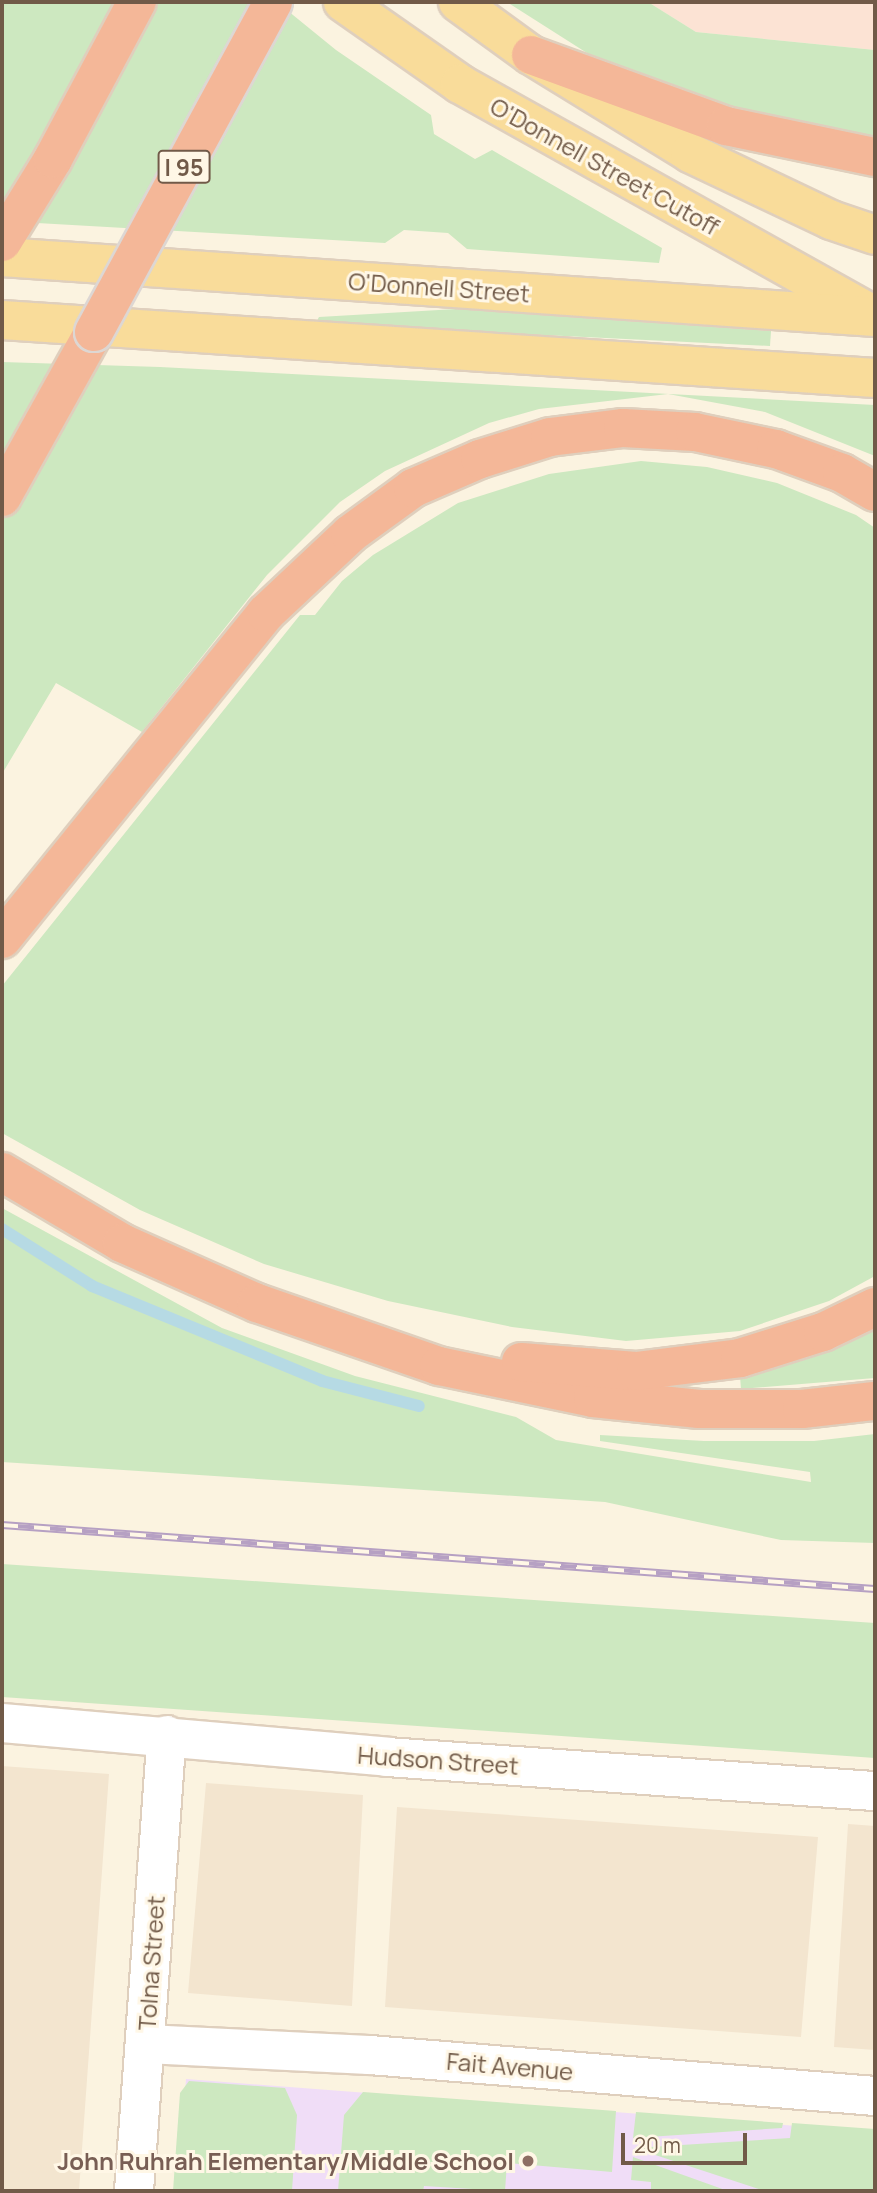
<!DOCTYPE html>
<html>
<head>
<meta charset="utf-8">
<style>
	body { margin:0 }
	#map { position:relative; width:877px; height:2193px; overflow:hidden; background:#fbf3e0; font-family:Manrope,sans-serif }
	div>[style] { position:absolute }
	.residential>* { inset:0; background:#f3e5cf }
	.commercial>* { inset:0; background:#fce3d4 }
	.education>* { inset:0; background:#f0ddf7 }
	.green>* { inset:0; background:#cde8c0 }
	.stream>* { height:12px; margin:-6px; padding:0 6px; transform-origin:6px; border-radius:6px; background:#b6dae4 }
	.roads { filter:drop-shadow(2px 0 #dfcfbd) drop-shadow(-2px 0 #dfcfbd) drop-shadow(0 2px #dfcfbd) drop-shadow(0 -2px #dfcfbd) }
	.minor>* { height:38px; margin:-19px; padding:0 19px; transform-origin:19px; border-radius:19px; background:#fff }
	.major>* { height:38px; margin:-19px; padding:0 19px; transform-origin:19px; border-radius:19px; background:#f9dc9a }
	.highway>* { height:38px; margin:-19px; padding:0 19px; transform-origin:19px; border-radius:19px; background:#f4b798 }
	.rail>* { height:8px; margin-top:-4px; transform-origin:0; background:repeating-linear-gradient(90deg,#fff7e6 0 16px,#b6a0c3 0 32px); box-sizing:border-box; border-block:2px solid #b6a0c3 }
	.bridges { filter:drop-shadow(2px 0 #ddd7d3) drop-shadow(-2px 0 #ddd7d3) drop-shadow(0 2px #ddd7d3) drop-shadow(0 -2px #ddd7d3) }
	.highway-bridge>* { height:38px; margin:-19px; padding:0 19px; transform-origin:19px; border-radius:19px; background:#f4b798 }
	.dots>* { width:19px; height:19px; translate:-50% -50%; box-sizing:border-box; border:4px solid #fff7e6; border-radius:50% }
	span { translate:-50% -50%; white-space:nowrap; text-align:center; line-height:1.15; -webkit-text-stroke:6px #fff7e6; paint-order:stroke }
	.shield-label span { padding:2px 5px; background:#fff7e6; border:2px solid; border-radius:5px; -webkit-text-stroke-width:0 }
	.shield-label { font-size:23px; color:#715a48; font-weight:700 }
	.street-label { font-size:24px; color:#715a48 }
	.education-label { font-size:24px; color:#785e54; font-weight:700 }
	.right { translate:-100% -50%; text-align:right }
	.frame { position:absolute; inset:0; border:4px solid #715a48; pointer-events:none }
	.scale { position:absolute; left:621px; top:2133px; width:126px; height:32px; box-sizing:border-box; border:4px solid #715a48; border-top:0; padding-left:9px; font-size:21px; line-height:24px; white-space:nowrap; color:#715a48; -webkit-text-stroke:5px #fff7e6; paint-order:stroke }
</style>
</head>
<body>
<div id="map">
	<div class="residential">
		<i style="clip-path:polygon(2px 1766px,109px 1774px,79px 2191px,2px 2191px)"></i>
		<i style="clip-path:polygon(206px 1783px,363px 1795px,352px 2006px,188px 1993px)"></i>
		<i style="clip-path:polygon(397px 1807px,818px 1837px,801px 2037px,385px 2007px)"></i>
		<i style="clip-path:polygon(848px 1824px,875px 1826px,875px 2050px,834px 2047px)"></i>
	</div>
	<div class="commercial">
		<i style="clip-path:polygon(648px 2px,875px 2px,875px 50px,696px 32px)"></i>
	</div>
	<div class="education">
		<i style="clip-path:polygon(186px 2079px,875px 2132px,875px 2191px,178px 2191px)"></i>
	</div>
	<div class="green">
		<i style="clip-path:polygon(2px 2px,277px 2px,336px 50px,431px 115px,434px 134px,475px 159px,492px 150px,662px 248px,659px 263px,467px 249px,448px 233px,404px 230px,385px 243px,2px 221px)"></i>
		<i style="clip-path:polygon(507px 2px,648px 2px,696px 32px,875px 50px,875px 145px,666px 92px,587px 53px)"></i>
		<i style="clip-path:polygon(456px 309px,771px 331px,770px 346px,315px 324px,319px 317px)"></i>
		<i style="clip-path:polygon(2px 362px,160px 367px,875px 405px,875px 456px,765px 412px,668px 394px,539px 409px,489px 423px,385px 471px,340px 502px,267px 575px,142px 732px,56px 683px,2px 774px)"></i>
		<i style="clip-path:polygon(641px 461px,707px 467px,777px 483px,856px 515px,875px 528px,875px 1276px,829px 1301px,740px 1331px,626px 1341px,512px 1327px,388px 1301px,264px 1264px,140px 1210px,2px 1133px,2px 986px,300px 615px,315px 615px,342px 581px,373px 555px,458px 503px,549px 474px)"></i>
		<i style="clip-path:polygon(2px 1208px,222px 1328px,355px 1376px,516px 1417px,556px 1440px,811px 1482px,810px 1472px,600px 1441px,600px 1435px,704px 1441px,814px 1441px,875px 1434px,875px 1543px,781px 1540px,605px 1502px,2px 1462px)"></i>
		<i style="clip-path:polygon(875px 1329px,875px 1378px,741px 1389px,740px 1376px,840px 1347px)"></i>
		<i style="clip-path:polygon(2px 1564px,875px 1623px,875px 1758px,2px 1697px)"></i>
		<i style="clip-path:polygon(189px 2081px,285px 2088px,297px 2115px,292px 2191px,173px 2191px,180px 2093px)"></i>
		<i style="clip-path:polygon(363px 2092px,616px 2111px,612px 2172px,507px 2163px,505px 2191px,424px 2186px,423px 2191px,338px 2191px,344px 2115px)"></i>
		<i style="clip-path:polygon(636px 2112px,783px 2123px,782px 2128px,633px 2138px)"></i>
		<i style="clip-path:polygon(792px 2123px,875px 2129px,875px 2191px,765px 2191px,634px 2148px,790px 2138px)"></i>
		<i style="clip-path:polygon(633px 2157px,728px 2191px,651px 2191px,651px 2182px,631px 2180px)"></i>
	</div>
	<div class="stream">
		<i style="left:2px;top:1229px;width:107px;rotate:32.3deg"></i>
		<i style="left:92px;top:1286px;width:249px;rotate:22.4deg"></i>
		<i style="left:322px;top:1381px;width:100px;rotate:14.5deg"></i>
	</div>
	<div class="roads">
		<div class="minor">
			<i style="left:2px;top:1723px;width:386px;rotate:5deg"></i>
			<i style="left:387px;top:1757px;width:489px;rotate:4deg"></i>
			<i style="left:145px;top:2044px;width:225px;rotate:2.8deg"></i>
			<i style="left:370px;top:2055px;width:507px;rotate:4.64deg"></i>
			<i style="left:134px;top:2191px;width:457px;rotate:-85.9deg"></i>
		</div>
		<div class="major">
			<i style="left:343px;top:2px;width:143px;rotate:35deg"></i>
			<i style="left:460px;top:84px;width:467px;rotate:29.2deg"></i>
			<i style="left:458px;top:2px;width:90px;rotate:36deg"></i>
			<i style="left:531px;top:55px;width:187px;rotate:31.6deg"></i>
			<i style="left:690px;top:153px;width:156px;rotate:25.4deg"></i>
			<i style="left:831px;top:220px;width:46px;rotate:18.8deg"></i>
			<i style="left:2px;top:257px;width:875px;rotate:3.93deg"></i>
			<i style="left:2px;top:320px;width:875px;rotate:3.8deg"></i>
		</div>
		<div class="highway">
			<i style="left:531px;top:55px;width:208px;rotate:20deg"></i>
			<i style="left:726px;top:126px;width:152px;rotate:11.8deg"></i>
			<i style="left:2px;top:242px;width:97px;rotate:-58.4deg"></i>
			<i style="left:53px;top:159px;width:178px;rotate:-61.9deg"></i>
			<i style="left:2px;top:497px;width:189px;rotate:-60.9deg"></i>
			<i style="left:2px;top:939px;width:419px;rotate:-51deg"></i>
			<i style="left:266px;top:613px;width:115px;rotate:-43.2deg"></i>
			<i style="left:350px;top:534px;width:78px;rotate:-36.1deg"></i>
			<i style="left:413px;top:488px;width:73px;rotate:-23.4deg"></i>
			<i style="left:480px;top:459px;width:73px;rotate:-17.4deg"></i>
			<i style="left:550px;top:437px;width:74px;rotate:-7deg"></i>
			<i style="left:623px;top:428px;width:72px;rotate:3.2deg"></i>
			<i style="left:695px;top:432px;width:83px;rotate:11.9deg"></i>
			<i style="left:776px;top:449px;width:70px;rotate:20deg"></i>
			<i style="left:842px;top:473px;width:38px;rotate:30deg"></i>
			<i style="left:2px;top:1172px;width:139px;rotate:30.6deg"></i>
			<i style="left:122px;top:1243px;width:148px;rotate:24deg"></i>
			<i style="left:257px;top:1303px;width:193px;rotate:19.1deg"></i>
			<i style="left:439px;top:1366px;width:157px;rotate:11.7deg"></i>
			<i style="left:593px;top:1398px;width:107px;rotate:5.9deg"></i>
			<i style="left:699px;top:1409px;width:103px"></i>
			<i style="left:802px;top:1409px;width:73px;rotate:-6.3deg"></i>
			<i style="left:521px;top:1362px;width:115px;rotate:4.5deg"></i>
			<i style="left:636px;top:1371px;width:105px;rotate:-7.1deg"></i>
			<i style="left:740px;top:1358px;width:87px;rotate:-17.4deg"></i>
			<i style="left:823px;top:1332px;width:58px;rotate:-25.7deg"></i>
		</div>
	</div>
	<div class="rail">
		<i style="left:2px;top:1525px;width:875px;rotate:4.19deg"></i>
	</div>
	<div class="bridges">
		<div class="highway-bridge">
			<i style="left:94px;top:332px;width:375px;rotate:-61.5deg"></i>
		</div>
	</div>
	<div class="dots">
		<i style="left:528px;top:2161px;background:#8d6e63"></i>
	</div>
	<div class="shield-label">
		<span style="left:184px;top:167px">I 95</span>
	</div>
	<div class="street-label">
		<span style="left:605px;top:166px;rotate:29deg">O'Donnell Street Cutoff</span>
		<span style="left:439px;top:287px;rotate:4deg">O'Donnell Street</span>
		<span style="left:438px;top:1760px;rotate:4deg">Hudson Street</span>
		<span style="left:151px;top:1963px;rotate:-86deg">Tolna Street</span>
		<span style="left:510px;top:2066px;rotate:5deg">Fait Avenue</span>
	</div>
	<div class="education-label">
		<span class="right" style="left:514px;top:2161px">John Ruhrah Elementary/Middle School</span>
	</div>
	<div class="frame"></div>
	<div class="scale">20 m</div>
</div>
</body>
</html>
